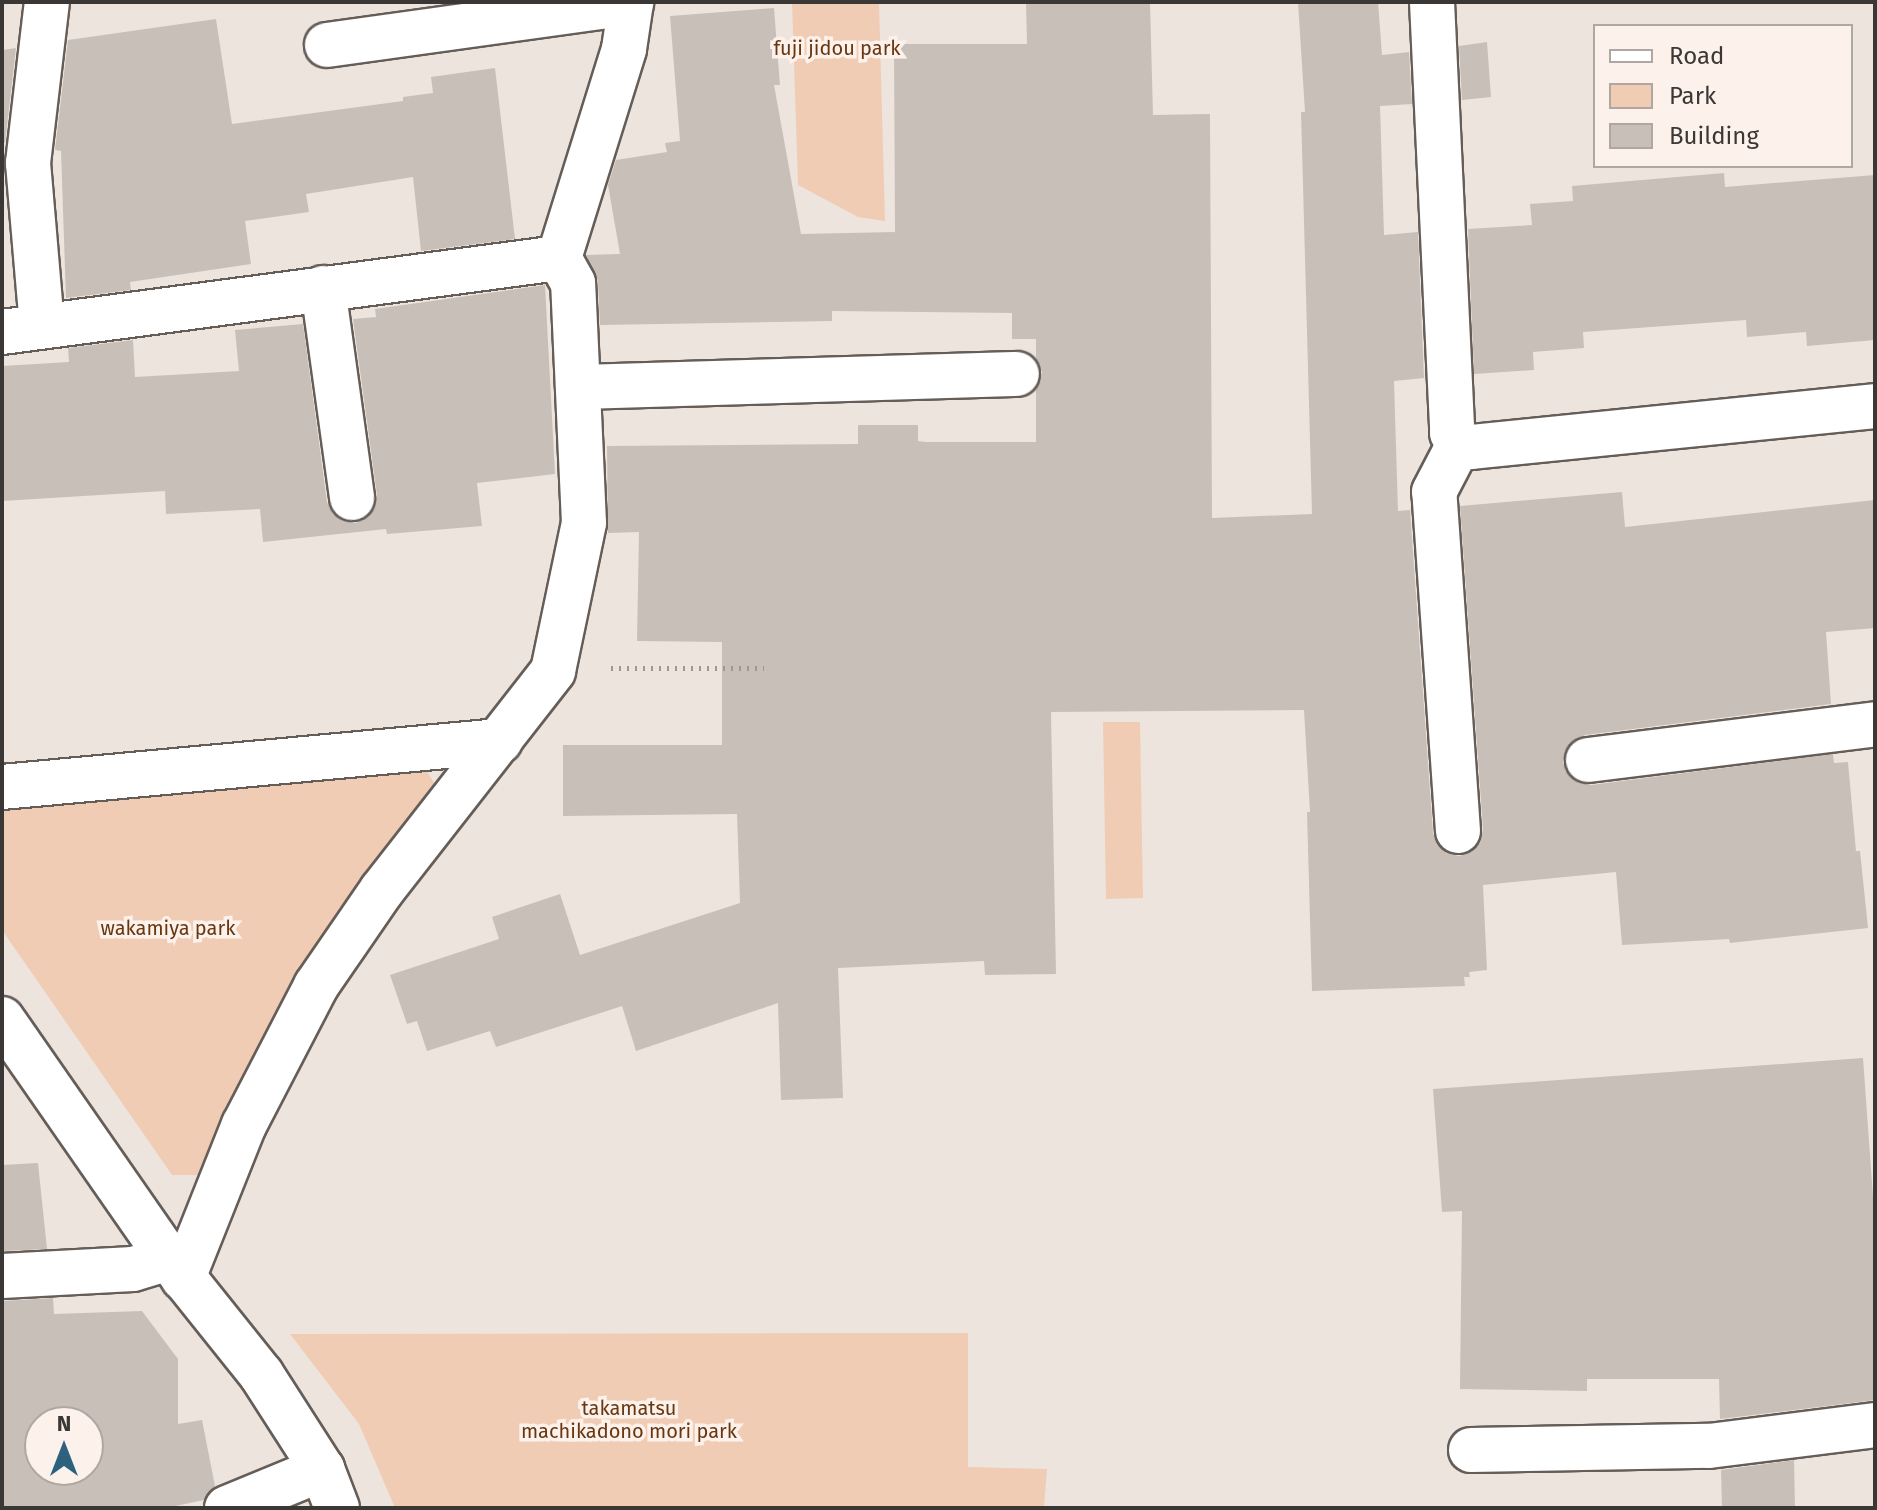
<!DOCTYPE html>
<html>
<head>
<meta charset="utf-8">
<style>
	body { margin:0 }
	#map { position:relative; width:1877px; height:1510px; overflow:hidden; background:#eee4de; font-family:"Fira Sans",sans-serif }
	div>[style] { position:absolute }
	.green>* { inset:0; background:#f0ccb5 }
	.building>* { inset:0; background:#c9bfb9 }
	.path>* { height:5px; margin-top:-2.5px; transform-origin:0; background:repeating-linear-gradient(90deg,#9e9793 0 2px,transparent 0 8px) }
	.roads { filter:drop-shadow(2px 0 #655d58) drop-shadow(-2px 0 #655d58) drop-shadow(0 2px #655d58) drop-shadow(0 -2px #655d58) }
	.minor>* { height:44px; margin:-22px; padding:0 22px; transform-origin:22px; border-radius:22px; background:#fff }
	span { translate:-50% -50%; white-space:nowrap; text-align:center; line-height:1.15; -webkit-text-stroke:7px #fcf1eb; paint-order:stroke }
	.park-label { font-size:20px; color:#69370f }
	.frame { position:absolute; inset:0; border:4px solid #3b3735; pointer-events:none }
	.legend { position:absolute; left:1593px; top:24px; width:260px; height:144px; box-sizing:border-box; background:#fcf1eb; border:2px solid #afa7a2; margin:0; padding:10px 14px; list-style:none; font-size:24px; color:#3b3735 }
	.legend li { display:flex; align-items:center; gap:16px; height:40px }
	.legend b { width:40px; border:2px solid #afa7a2 }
	.north { position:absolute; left:24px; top:1406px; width:80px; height:80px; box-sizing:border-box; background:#fcf1eb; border:2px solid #afa7a2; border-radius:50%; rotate:0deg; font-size:22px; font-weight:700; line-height:32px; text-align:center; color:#3b3735 }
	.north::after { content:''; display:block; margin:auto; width:28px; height:36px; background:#2d627e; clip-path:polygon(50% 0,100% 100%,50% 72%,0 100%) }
</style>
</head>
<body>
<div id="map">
	<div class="green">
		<i style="clip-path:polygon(792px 2px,879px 2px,885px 221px,858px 217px,798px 185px)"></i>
		<i style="clip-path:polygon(1103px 722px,1140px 722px,1143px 898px,1106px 899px)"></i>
		<i style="clip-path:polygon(423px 765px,438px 789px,306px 962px,199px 1175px,172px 1175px,2px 930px,2px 804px)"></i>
		<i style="clip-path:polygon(968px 1333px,968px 1467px,1047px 1469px,1044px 1508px,395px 1508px,359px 1424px,290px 1334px)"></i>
	</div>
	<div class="building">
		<i style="clip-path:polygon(1026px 2px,1150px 2px,1153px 115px,1210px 114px,1212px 518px,1312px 514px,1301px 112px,1305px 112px,1298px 2px,1378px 2px,1382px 55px,1409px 52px,1412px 104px,1380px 106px,1384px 235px,1418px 232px,1424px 378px,1394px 381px,1398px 511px,1410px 510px,1433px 833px,1437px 844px,1446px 853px,1459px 856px,1471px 852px,1480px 843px,1483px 829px,1460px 506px,1622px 492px,1625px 527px,1875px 500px,1875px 628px,1826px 632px,1831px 704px,1585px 735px,1572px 741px,1565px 751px,1563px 762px,1569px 776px,1579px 783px,1591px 785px,1833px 754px,1834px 763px,1848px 762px,1856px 851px,1860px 851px,1868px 928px,1730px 943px,1729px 939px,1622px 945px,1616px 872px,1483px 885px,1487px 970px,1469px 972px,1470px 977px,1464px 977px,1465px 986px,1312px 991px,1307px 812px,1310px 812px,1304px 710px,1051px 712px,1056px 974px,985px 975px,984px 961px,838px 968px,843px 1098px,781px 1100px,778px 1003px,636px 1051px,622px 1006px,496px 1047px,490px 1031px,427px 1051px,417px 1021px,407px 1024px,390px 975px,499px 939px,492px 917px,560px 894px,580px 955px,740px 903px,737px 814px,563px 816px,563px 745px,722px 745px,722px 642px,637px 641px,639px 532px,608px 533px,607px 446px,858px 444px,858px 425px,918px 425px,918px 441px,926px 442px,1036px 442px,1036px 389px,1042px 372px,1036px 358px,1036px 339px,1012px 339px,1012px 313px,832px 311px,832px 321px,600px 325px,598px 281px,586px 255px,620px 254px,608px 185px,616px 160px,667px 152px,665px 143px,680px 141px,670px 16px,774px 8px,780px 85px,774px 85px,801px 234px,895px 232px,894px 44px,1027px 44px)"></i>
		<i style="clip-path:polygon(216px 19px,232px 124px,403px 101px,403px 97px,433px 93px,431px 77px,495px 68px,515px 239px,421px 251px,413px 177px,306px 194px,309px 212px,245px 221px,251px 264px,130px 282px,131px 290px,66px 298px,61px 151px,55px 150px,68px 40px)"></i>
		<i style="clip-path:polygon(1487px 42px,1491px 97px,1462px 100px,1459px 46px)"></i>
		<i style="clip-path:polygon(16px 48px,5px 143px,2px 143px,2px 50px)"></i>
		<i style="clip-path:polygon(1724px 173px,1725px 187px,1875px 175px,1875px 340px,1807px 346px,1806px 332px,1747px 337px,1746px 320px,1583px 332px,1584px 348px,1533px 352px,1534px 370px,1474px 374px,1468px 229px,1532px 225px,1530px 204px,1573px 201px,1572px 186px)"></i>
		<i style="clip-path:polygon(545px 285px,555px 474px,477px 483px,482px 526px,387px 534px,386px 529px,263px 542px,260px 509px,166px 514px,165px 491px,2px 501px,2px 366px,69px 362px,68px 348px,133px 340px,135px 377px,239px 371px,235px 330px,303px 324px,327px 502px,333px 514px,342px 521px,356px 523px,368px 517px,375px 508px,377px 495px,353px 319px,376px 317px,375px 309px)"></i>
		<i style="clip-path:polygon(1863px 1058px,1875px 1224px,1875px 1400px,1720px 1419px,1719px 1379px,1587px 1379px,1587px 1391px,1460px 1389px,1462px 1211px,1442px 1212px,1433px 1089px)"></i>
		<i style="clip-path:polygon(38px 1163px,47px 1249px,2px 1251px,2px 1165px)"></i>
		<i style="clip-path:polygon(evenodd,53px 1298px,54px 1314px,142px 1311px,178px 1359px,178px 1424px,202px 1420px,215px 1486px,204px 1500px,166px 1508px,2px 1508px,2px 1301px,53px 1298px,40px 1422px,88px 1422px,88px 1470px,40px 1470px,40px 1422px)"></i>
		<i style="clip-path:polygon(1794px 1460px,1795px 1508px,1722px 1508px,1721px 1470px)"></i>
	</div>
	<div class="path">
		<i style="left:611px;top:668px;width:153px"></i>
	</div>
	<div class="roads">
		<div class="minor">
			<i style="left:1432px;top:2px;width:431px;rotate:87.3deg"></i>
			<i style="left:1452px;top:433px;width:13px;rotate:58deg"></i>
			<i style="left:1459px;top:444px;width:13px;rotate:13deg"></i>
			<i style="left:1472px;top:447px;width:405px;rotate:-5.8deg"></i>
			<i style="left:327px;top:45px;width:307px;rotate:-7.9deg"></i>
			<i style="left:323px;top:288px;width:212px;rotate:82.1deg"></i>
			<i style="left:42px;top:326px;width:164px;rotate:-94.9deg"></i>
			<i style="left:28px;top:163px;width:162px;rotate:-83.3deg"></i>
			<i style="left:2px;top:332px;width:562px;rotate:-7.57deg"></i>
			<i style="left:578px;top:387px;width:439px;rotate:-1.7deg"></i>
			<i style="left:1588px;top:760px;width:289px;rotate:-7.1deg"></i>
			<i style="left:2px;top:787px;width:500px;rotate:-5.28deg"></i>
			<i style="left:1458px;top:831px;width:340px;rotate:-94deg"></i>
			<i style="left:1434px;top:492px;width:54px;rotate:-62.5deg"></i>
			<i style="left:2px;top:1019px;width:291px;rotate:55.2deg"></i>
			<i style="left:168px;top:1258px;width:149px;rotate:51.3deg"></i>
			<i style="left:261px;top:1374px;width:113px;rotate:57.3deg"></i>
			<i style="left:322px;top:1469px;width:42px;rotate:69deg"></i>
			<i style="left:2px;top:1276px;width:131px;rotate:-3.1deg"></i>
			<i style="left:133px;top:1269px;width:37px;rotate:-17deg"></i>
			<i style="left:183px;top:1278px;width:165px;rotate:-68.3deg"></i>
			<i style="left:244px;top:1125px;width:157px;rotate:-62.6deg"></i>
			<i style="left:316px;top:986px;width:116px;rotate:-55.5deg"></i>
			<i style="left:382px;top:890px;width:278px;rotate:-52deg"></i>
			<i style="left:553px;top:671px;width:151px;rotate:-78.2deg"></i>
			<i style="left:584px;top:523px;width:240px;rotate:-92.6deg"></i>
			<i style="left:573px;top:283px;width:29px;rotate:-119deg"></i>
			<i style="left:559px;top:258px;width:219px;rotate:-72.7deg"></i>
			<i style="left:624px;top:49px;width:48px;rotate:-81.5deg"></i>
			<i style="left:1471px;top:1450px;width:238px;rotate:-1deg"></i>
			<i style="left:1709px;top:1446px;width:167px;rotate:-7.2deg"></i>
			<i style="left:227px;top:1508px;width:103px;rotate:-22.3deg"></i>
		</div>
	</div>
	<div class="park-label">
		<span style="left:837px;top:48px">fuji jidou park</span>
		<span style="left:168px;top:928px">wakamiya park</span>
		<span style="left:629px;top:1420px">takamatsu<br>machikadono mori park</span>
	</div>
	<div class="frame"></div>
	<ul class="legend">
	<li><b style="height:10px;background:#fff"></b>Road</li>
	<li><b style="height:22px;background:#f0ccb5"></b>Park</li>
	<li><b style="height:22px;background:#c9bfb9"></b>Building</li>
	</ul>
	<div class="north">N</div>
</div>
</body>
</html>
